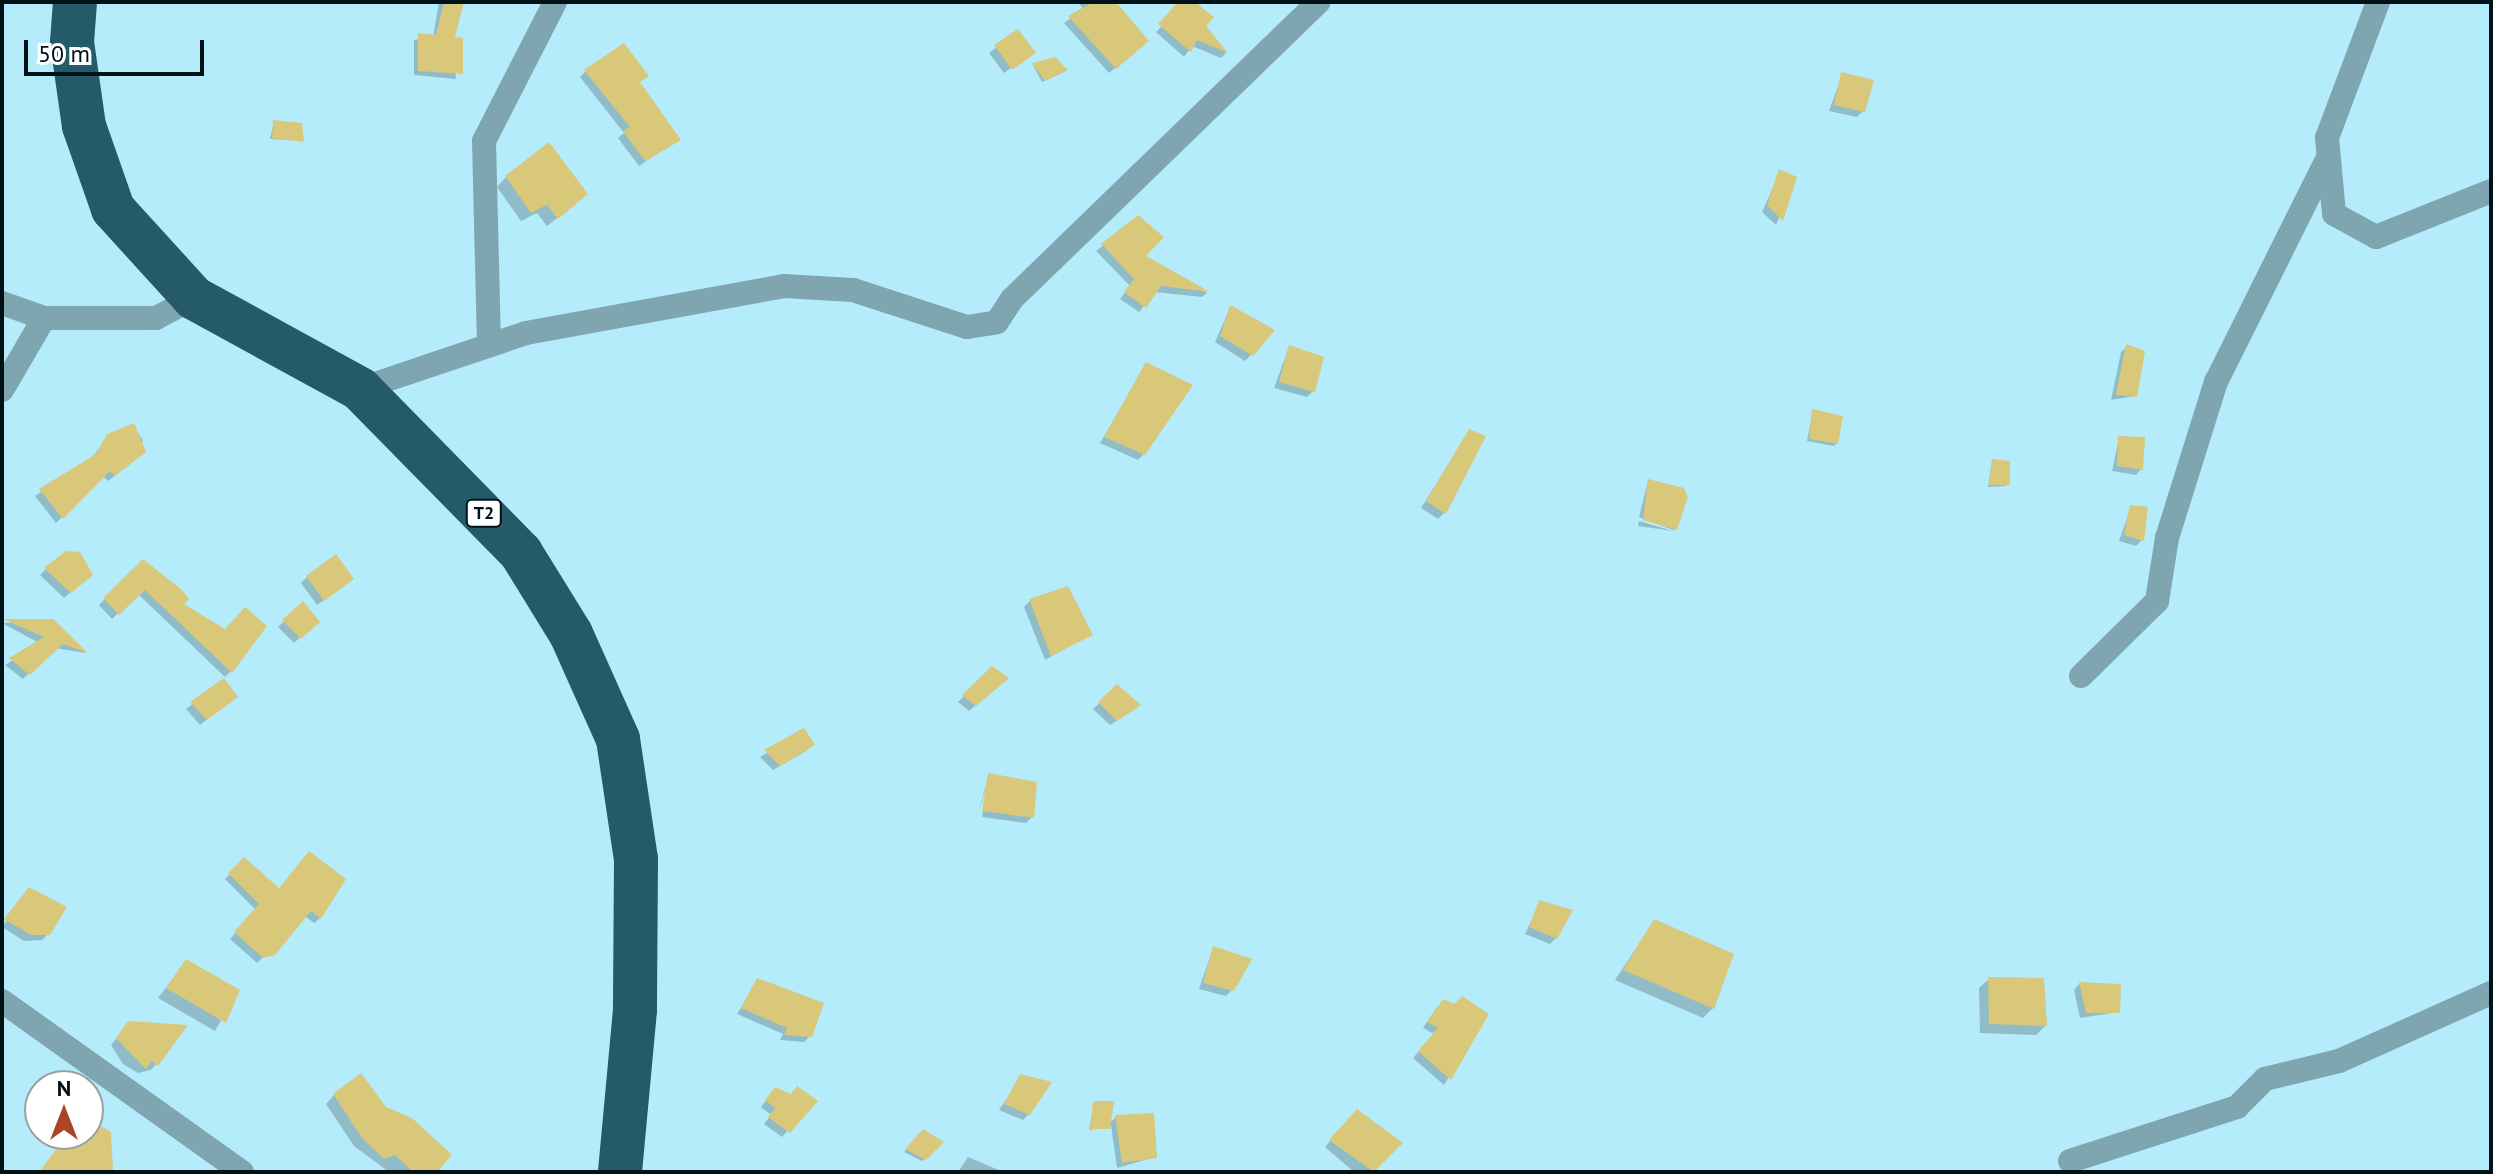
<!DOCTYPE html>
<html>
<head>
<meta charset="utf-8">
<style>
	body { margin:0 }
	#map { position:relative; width:2493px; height:1174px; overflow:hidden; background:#b4ecfb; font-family:"PT Sans",sans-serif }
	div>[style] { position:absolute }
	.shadow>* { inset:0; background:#0003 }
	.building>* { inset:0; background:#d9c77a }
	.street>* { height:24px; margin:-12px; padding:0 12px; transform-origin:12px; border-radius:12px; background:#7fa5b0 }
	.highway>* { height:44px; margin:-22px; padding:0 22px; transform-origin:22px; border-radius:22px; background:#255b68 }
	span { translate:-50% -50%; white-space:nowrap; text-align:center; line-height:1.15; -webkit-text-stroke:7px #fff; paint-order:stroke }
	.shield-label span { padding:2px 6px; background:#fff; border:2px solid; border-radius:6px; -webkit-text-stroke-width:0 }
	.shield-label { font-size:18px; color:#001217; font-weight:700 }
	.frame { position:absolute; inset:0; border:4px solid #001217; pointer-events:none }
	.north { position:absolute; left:24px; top:1070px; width:80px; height:80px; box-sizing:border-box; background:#fff; border:2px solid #99a0a2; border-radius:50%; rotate:0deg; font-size:22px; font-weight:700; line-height:32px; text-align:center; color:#001217 }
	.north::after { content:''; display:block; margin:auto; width:28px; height:36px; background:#ac4426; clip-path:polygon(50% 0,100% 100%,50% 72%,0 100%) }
	.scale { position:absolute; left:24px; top:40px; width:180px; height:36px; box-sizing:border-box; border:4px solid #001217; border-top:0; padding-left:10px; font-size:24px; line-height:28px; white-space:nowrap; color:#001217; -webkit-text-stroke:6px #fff; paint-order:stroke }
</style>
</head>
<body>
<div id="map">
	<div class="shadow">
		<i style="clip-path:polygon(439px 2px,462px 2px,452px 39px,456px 79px,414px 75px,414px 40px,433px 37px)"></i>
		<i style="clip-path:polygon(1077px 2px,1113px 2px,1141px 47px,1109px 73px,1064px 23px,1084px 9px)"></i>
		<i style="clip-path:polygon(1186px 2px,1226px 53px,1221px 58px,1192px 46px,1184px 57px,1156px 32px)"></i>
		<i style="clip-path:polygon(1017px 31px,1030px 55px,1004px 73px,989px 53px)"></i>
		<i style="clip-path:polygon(1033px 65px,1064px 72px,1042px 82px)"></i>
		<i style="clip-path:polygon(585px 72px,646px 76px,638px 84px,678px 139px,639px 166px,618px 138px,624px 133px,580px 77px)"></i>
		<i style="clip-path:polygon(1842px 75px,1863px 111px,1857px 117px,1829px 111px)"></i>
		<i style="clip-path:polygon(274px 122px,302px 141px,270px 139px)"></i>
		<i style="clip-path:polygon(1780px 172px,1795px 178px,1776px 225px,1762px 212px)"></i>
		<i style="clip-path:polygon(506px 177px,576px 203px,547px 226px,537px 213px,521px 221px,497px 187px)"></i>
		<i style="clip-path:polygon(1138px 218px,1143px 257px,1207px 293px,1202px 297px,1155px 292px,1139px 312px,1120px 299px,1130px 286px,1096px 251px)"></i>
		<i style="clip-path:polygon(1230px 308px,1251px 355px,1245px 361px,1215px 342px)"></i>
		<i style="clip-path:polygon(1289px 347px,1313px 391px,1307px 397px,1274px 388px)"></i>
		<i style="clip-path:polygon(2127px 347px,2135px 396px,2111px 400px,2121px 352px)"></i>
		<i style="clip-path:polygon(1146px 365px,1144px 454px,1138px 460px,1100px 443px)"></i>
		<i style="clip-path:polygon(1813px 411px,1836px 444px,1834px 446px,1807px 441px)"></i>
		<i style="clip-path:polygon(133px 426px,143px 440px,137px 458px,108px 481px,103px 476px,56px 523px,35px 496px,92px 458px,108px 436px)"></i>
		<i style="clip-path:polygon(1469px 432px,1444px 513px,1438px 519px,1421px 508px)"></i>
		<i style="clip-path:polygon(2119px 438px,2141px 469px,2136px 475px,2112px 471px)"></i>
		<i style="clip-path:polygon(1992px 461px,2008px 484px,2005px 486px,1988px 487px)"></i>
		<i style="clip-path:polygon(1648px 481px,1675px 529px,1673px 530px,1639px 517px)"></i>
		<i style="clip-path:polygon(2131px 507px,2142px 540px,2136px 546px,2119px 541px)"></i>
		<i style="clip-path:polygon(1639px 521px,1673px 531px,1638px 526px)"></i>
		<i style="clip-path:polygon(143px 562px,231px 671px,225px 677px,138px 594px,112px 619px,99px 605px)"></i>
		<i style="clip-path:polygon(46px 569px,84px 580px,64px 598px,40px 575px)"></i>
		<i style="clip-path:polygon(307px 577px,346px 584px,317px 605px,301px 583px)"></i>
		<i style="clip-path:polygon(1030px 601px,1091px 634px,1045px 660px,1024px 607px)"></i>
		<i style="clip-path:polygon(303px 603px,317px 622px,294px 643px,278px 627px)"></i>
		<i style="clip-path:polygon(52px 621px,85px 653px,55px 648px,23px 679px,5px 665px,39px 643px,2px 623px)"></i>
		<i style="clip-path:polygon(992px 669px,1000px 683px,969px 711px,958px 702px)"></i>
		<i style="clip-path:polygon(224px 681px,229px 702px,200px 725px,186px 709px)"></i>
		<i style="clip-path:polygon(1117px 686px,1133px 710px,1110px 725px,1093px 709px)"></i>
		<i style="clip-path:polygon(804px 731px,812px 745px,806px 751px,773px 770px,760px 757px)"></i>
		<i style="clip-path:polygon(989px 775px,1032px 817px,1026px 823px,982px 817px,989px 779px,977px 816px)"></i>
		<i style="clip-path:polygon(304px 859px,320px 918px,314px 923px,305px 916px,257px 963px,230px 939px,256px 910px,225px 879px,244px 860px,279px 890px)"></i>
		<i style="clip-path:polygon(24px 896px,48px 934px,42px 940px,24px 941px,2px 927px)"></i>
		<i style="clip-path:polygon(1540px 903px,1556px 938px,1550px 944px,1525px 934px)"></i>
		<i style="clip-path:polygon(1654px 921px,1713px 1008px,1703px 1018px,1615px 980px)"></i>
		<i style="clip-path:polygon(1213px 948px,1232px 990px,1226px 996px,1199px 989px)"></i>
		<i style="clip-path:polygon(186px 962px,238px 991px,215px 1031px,158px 998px)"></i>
		<i style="clip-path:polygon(1989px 979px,2045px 1026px,2036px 1035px,1980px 1033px,1979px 988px)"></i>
		<i style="clip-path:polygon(758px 980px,810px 1036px,804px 1042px,780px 1040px,783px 1034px,737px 1014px)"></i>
		<i style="clip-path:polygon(2079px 984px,2119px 986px,2118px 1012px,2080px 1018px,2074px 990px)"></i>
		<i style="clip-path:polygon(1437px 1007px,1487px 1015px,1444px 1085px,1413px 1058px,1434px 1034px,1423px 1028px)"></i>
		<i style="clip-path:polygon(123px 1030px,156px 1064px,151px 1070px,138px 1073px,123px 1064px,111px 1045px)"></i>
		<i style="clip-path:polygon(1021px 1077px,1029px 1114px,1023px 1120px,999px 1110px)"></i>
		<i style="clip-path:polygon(334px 1095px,385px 1108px,449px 1155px,438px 1172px,389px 1172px,354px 1146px,326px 1104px)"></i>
		<i style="clip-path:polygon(770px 1095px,790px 1096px,815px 1101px,782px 1137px,764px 1124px,771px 1115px,761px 1107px)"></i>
		<i style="clip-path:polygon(1094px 1103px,1109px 1124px,1116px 1117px,1155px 1157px,1117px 1168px,1111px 1126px,1089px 1130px)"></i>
		<i style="clip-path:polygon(1351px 1117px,1400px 1143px,1371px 1172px,1354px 1172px,1325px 1147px)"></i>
		<i style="clip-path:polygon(923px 1132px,941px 1143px,922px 1161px,904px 1152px)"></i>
		<i style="clip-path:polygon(968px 1157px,1001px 1171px,1000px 1172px,958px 1172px)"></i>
	</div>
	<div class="building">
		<i style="clip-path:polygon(444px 2px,464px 2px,455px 37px,463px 38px,463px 74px,418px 71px,418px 33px,436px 35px)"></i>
		<i style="clip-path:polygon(1093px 2px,1116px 2px,1149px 41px,1116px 69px,1068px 16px)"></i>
		<i style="clip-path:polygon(1178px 2px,1195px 2px,1214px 17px,1206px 26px,1228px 53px,1197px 40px,1191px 52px,1158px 24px)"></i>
		<i style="clip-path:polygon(1018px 29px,1036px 53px,1012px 70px,994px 45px)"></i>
		<i style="clip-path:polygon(624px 43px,649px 76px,640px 82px,681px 140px,645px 161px,623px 131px,630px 127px,584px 70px)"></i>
		<i style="clip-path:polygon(1055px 57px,1068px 70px,1045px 81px,1032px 63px)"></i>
		<i style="clip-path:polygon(1841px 72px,1874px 80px,1865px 112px,1834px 105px)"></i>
		<i style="clip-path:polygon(273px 120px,302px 123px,304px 142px,272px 138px)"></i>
		<i style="clip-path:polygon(549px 142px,588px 194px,558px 219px,547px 205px,531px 213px,505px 176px)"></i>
		<i style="clip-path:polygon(1779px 169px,1797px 177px,1783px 221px,1767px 205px)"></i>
		<i style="clip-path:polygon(1138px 215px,1164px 237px,1146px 256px,1210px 292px,1161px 286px,1146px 308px,1124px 292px,1134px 279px,1101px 244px)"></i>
		<i style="clip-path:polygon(1230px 305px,1275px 330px,1253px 356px,1220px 336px)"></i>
		<i style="clip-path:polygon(2126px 344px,2145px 351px,2137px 397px,2116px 395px)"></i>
		<i style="clip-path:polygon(1289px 345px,1324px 357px,1315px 392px,1279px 382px)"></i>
		<i style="clip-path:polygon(1146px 362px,1193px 385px,1145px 455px,1104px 437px)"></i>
		<i style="clip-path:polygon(1812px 409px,1843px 416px,1838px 444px,1809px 439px)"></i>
		<i style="clip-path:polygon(134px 423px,146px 452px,115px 476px,110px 471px,63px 519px,39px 489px,96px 454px,107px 434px)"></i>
		<i style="clip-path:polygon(1469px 429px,1486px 436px,1446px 514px,1426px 501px)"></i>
		<i style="clip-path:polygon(2118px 436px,2145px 437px,2143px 470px,2117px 466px)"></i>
		<i style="clip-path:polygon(1992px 459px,2010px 461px,2010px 485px,1989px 485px)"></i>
		<i style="clip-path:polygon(1648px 479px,1684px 488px,1688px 497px,1677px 530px,1643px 520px)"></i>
		<i style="clip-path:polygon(2130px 505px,2148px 507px,2144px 541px,2124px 535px)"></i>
		<i style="clip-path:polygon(66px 551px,80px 552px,93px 575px,71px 593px,44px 568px)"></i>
		<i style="clip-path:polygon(336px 554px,354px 579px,324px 601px,306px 576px)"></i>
		<i style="clip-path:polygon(143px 559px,182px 590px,189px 599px,184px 604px,225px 629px,245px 607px,267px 626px,232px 673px,145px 590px,119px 615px,103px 598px)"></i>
		<i style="clip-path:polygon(1068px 586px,1093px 635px,1051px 656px,1029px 599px)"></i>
		<i style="clip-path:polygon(303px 601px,320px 622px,301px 639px,282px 620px)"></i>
		<i style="clip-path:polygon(3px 619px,53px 619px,88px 653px,63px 644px,30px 675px,9px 658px,44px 637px)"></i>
		<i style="clip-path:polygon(992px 666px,1009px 678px,976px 706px,962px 695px)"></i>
		<i style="clip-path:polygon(224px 678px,238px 697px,207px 720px,190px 702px)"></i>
		<i style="clip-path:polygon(1117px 684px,1141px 705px,1117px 721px,1098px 702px)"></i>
		<i style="clip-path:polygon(804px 728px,815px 745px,780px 766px,764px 750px)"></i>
		<i style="clip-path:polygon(988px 773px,1037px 782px,1034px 818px,982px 811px)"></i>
		<i style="clip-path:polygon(309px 851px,346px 879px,321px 919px,311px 911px,275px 955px,263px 958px,234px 932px,259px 904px,228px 873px,244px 857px,279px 888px)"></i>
		<i style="clip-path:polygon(29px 887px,67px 907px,50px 935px,31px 935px,4px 919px)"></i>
		<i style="clip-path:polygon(1539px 900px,1573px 910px,1557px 939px,1529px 927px)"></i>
		<i style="clip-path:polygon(1654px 919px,1734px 954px,1714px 1009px,1623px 970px)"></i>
		<i style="clip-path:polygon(1213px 946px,1252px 959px,1234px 991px,1203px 983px)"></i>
		<i style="clip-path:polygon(186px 959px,240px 990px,226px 1023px,166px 988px)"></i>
		<i style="clip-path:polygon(1988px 977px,2044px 978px,2047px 1026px,1989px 1024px)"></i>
		<i style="clip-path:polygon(757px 978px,824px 1003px,812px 1037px,784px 1035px,787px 1028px,741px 1008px)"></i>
		<i style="clip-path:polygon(2079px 982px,2121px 984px,2120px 1013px,2086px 1013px)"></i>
		<i style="clip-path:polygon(1462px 996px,1489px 1014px,1451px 1080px,1418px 1051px,1438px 1028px,1427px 1022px,1443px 999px,1454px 1004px)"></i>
		<i style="clip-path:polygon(128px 1021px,188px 1025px,158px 1066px,152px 1061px,146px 1069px,116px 1038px)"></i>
		<i style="clip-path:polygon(361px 1073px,386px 1107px,412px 1118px,452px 1155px,437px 1172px,413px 1172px,395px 1155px,384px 1159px,362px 1138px,333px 1094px)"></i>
		<i style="clip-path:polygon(1020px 1074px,1052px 1082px,1030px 1115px,1004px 1104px)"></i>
		<i style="clip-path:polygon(797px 1086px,818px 1101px,790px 1133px,768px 1117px,775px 1108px,765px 1100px,775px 1087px,791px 1094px)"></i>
		<i style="clip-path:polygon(1093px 1101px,1114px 1101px,1110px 1129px,1090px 1129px)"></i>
		<i style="clip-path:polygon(1357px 1109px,1403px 1143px,1374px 1172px,1329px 1140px)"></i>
		<i style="clip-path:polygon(1154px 1113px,1157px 1158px,1122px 1163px,1115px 1115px)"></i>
		<i style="clip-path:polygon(88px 1119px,111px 1132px,113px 1172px,39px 1172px,68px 1134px,88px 1134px)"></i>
		<i style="clip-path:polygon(923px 1129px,944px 1142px,926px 1160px,905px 1149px)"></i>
	</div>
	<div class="street">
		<i style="left:2378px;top:2px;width:145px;rotate:110.6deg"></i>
		<i style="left:2327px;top:138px;width:76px;rotate:84.7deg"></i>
		<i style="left:2334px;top:214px;width:48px;rotate:28.7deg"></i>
		<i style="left:2376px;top:237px;width:124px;rotate:-21.8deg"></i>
		<i style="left:2px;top:303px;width:45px;rotate:19.7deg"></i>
		<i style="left:44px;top:318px;width:112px"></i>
		<i style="left:156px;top:318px;width:43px;rotate:-27.8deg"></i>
		<i style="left:489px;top:345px;width:204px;rotate:-91.4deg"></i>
		<i style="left:484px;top:141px;width:156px;rotate:-62.9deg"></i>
		<i style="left:360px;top:389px;width:175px;rotate:-18.6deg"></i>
		<i style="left:526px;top:333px;width:262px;rotate:-10.3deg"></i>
		<i style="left:784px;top:286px;width:69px;rotate:3.3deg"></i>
		<i style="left:853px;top:290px;width:120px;rotate:18deg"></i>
		<i style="left:967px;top:327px;width:30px;rotate:-9deg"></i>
		<i style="left:997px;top:322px;width:27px;rotate:-57deg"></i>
		<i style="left:1012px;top:299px;width:427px;rotate:-44.1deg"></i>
		<i style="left:2px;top:390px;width:83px;rotate:-59.7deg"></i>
		<i style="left:2081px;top:676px;width:107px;rotate:-44.6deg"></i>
		<i style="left:2157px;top:601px;width:64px;rotate:-81deg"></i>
		<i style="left:2167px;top:538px;width:164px;rotate:-72.6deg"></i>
		<i style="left:2216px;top:382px;width:245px;rotate:-63.5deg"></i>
		<i style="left:2px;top:1001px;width:295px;rotate:35.5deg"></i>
		<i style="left:2070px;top:1161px;width:176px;rotate:-17.9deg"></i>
		<i style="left:2237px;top:1107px;width:40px;rotate:-45deg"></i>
		<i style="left:2265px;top:1079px;width:76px;rotate:-13.7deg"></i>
		<i style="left:2339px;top:1061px;width:167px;rotate:-24.1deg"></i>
	</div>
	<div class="highway">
		<i style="left:75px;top:2px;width:40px;rotate:94.3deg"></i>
		<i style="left:72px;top:42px;width:85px;rotate:81.9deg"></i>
		<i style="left:84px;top:126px;width:88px;rotate:70.7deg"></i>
		<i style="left:113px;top:209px;width:120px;rotate:47.7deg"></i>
		<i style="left:194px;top:298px;width:189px;rotate:28.7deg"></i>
		<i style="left:360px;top:389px;width:230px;rotate:45.5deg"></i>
		<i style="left:521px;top:553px;width:95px;rotate:58.3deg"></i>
		<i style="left:571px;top:634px;width:115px;rotate:65.9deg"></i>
		<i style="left:618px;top:739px;width:121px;rotate:81.5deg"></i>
		<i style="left:636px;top:859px;width:151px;rotate:90.4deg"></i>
		<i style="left:635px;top:1010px;width:163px;rotate:95.3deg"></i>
	</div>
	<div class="shield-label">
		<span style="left:484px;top:513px">T2</span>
	</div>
	<div class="frame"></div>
	<div class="north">N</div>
	<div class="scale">50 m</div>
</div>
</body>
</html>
